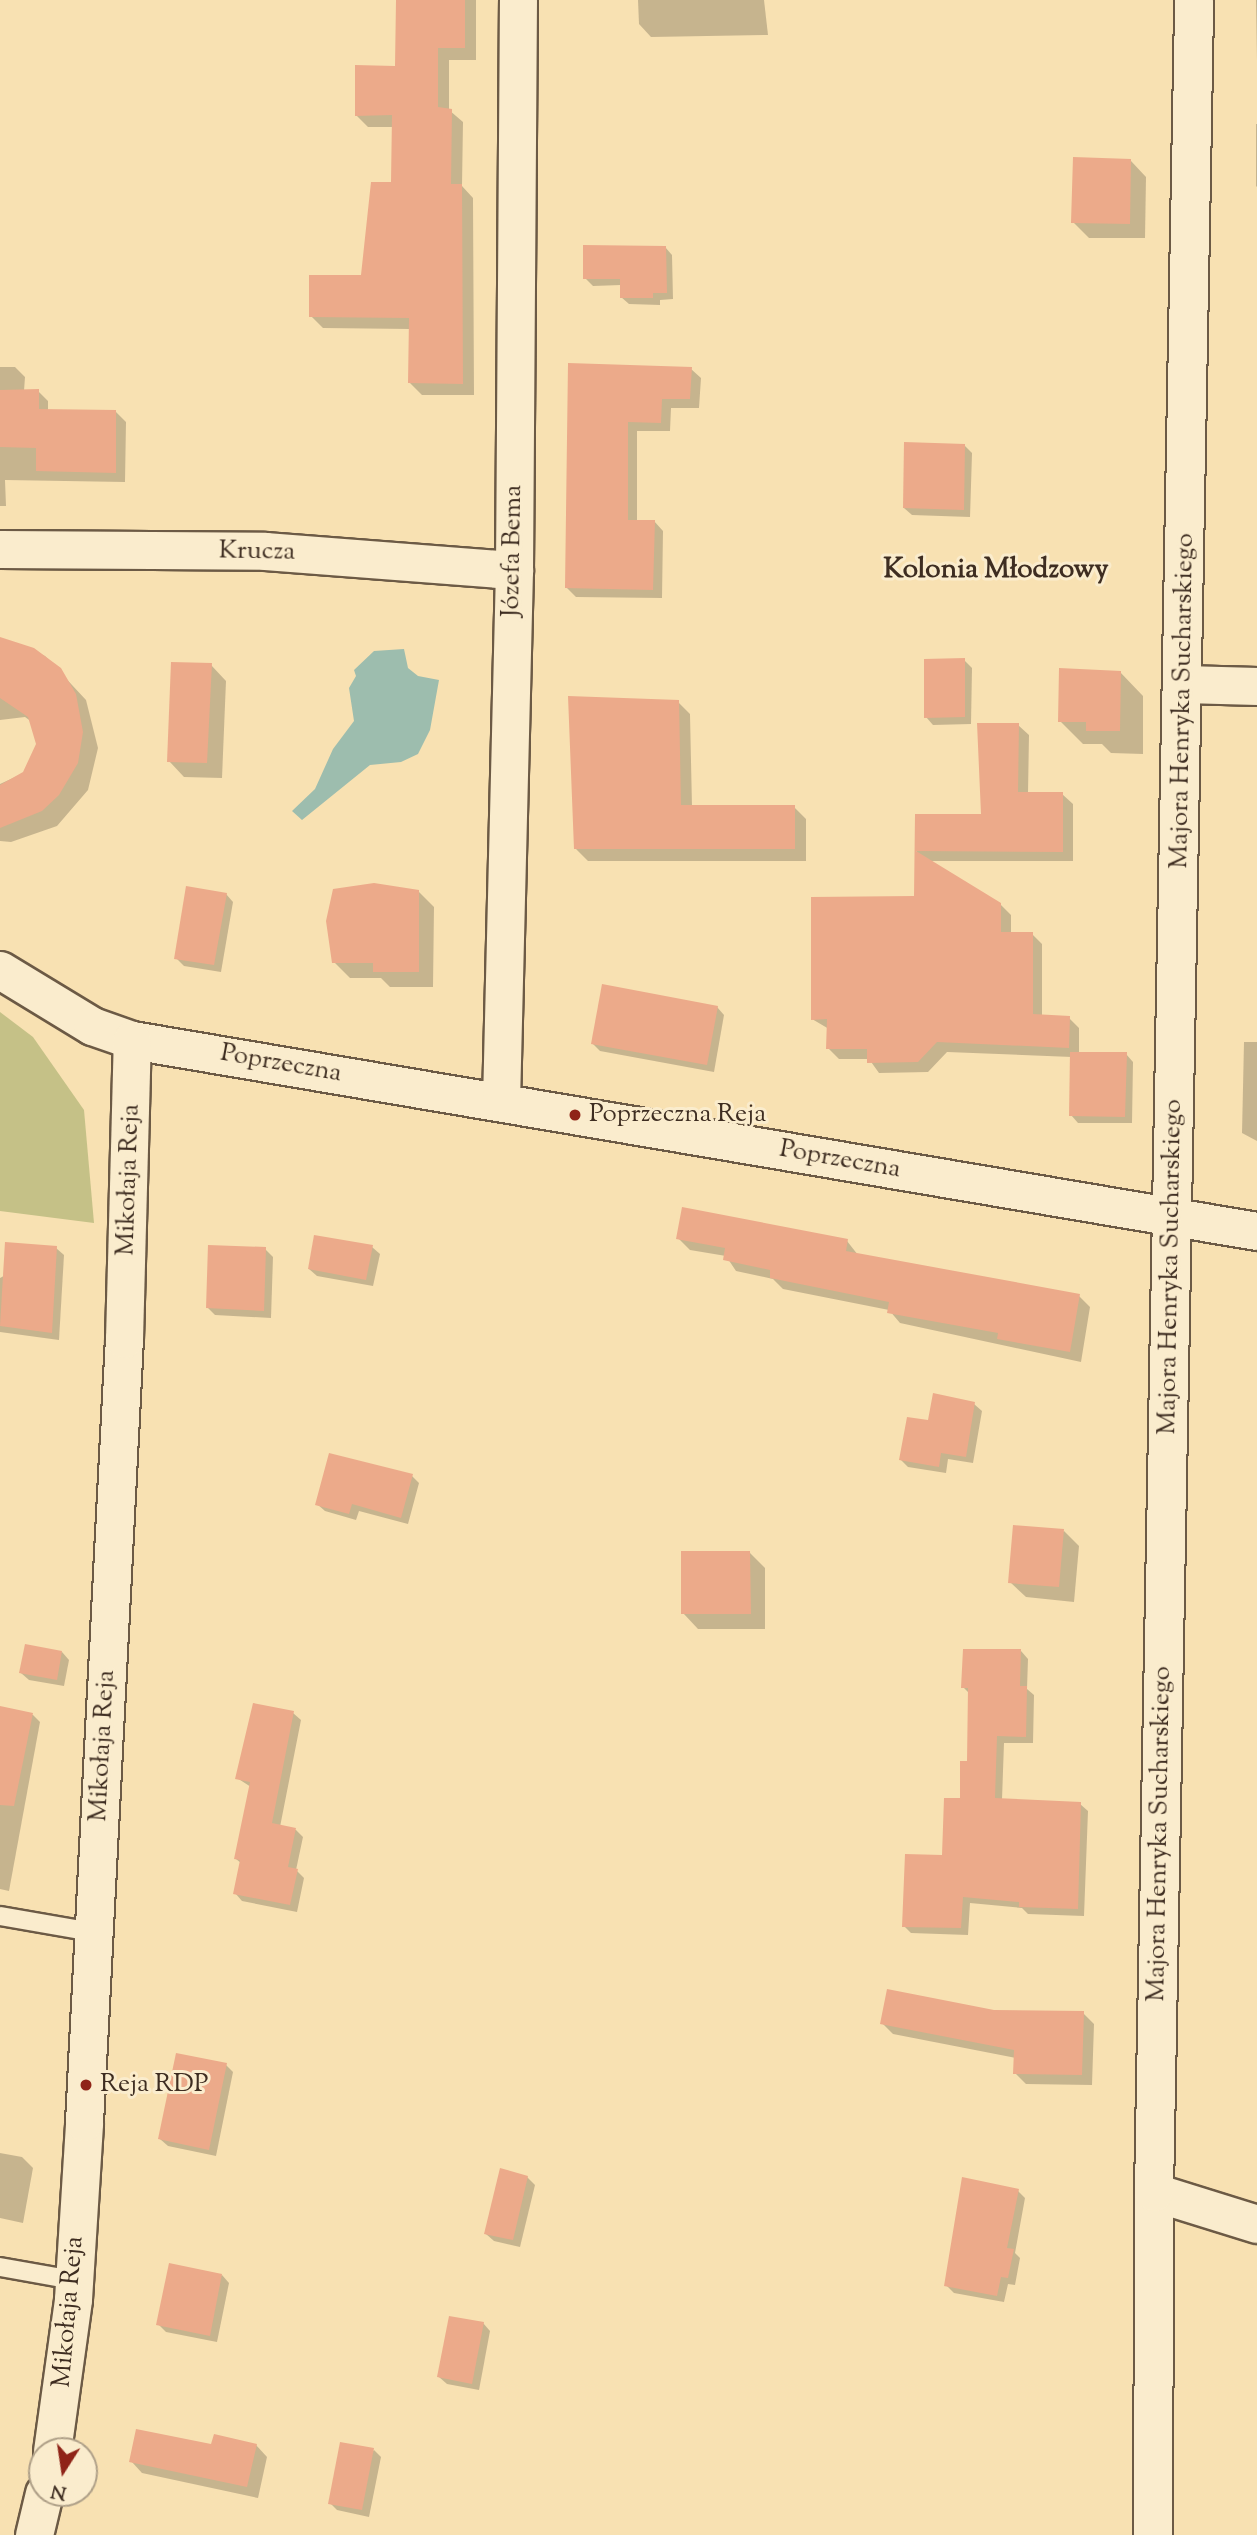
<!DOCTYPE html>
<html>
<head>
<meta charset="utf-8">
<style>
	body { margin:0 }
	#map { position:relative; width:1257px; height:2535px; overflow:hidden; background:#f8e1b2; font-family:"Sorts Mill Goudy",serif }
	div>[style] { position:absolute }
	.green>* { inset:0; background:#c5c187 }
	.water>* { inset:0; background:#9dbdae }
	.shadow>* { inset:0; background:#0003 }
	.building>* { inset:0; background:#ecaa8a }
	.roads { filter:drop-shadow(2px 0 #6c5a45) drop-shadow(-2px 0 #6c5a45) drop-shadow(0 2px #6c5a45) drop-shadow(0 -2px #6c5a45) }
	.service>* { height:18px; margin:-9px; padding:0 9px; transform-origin:9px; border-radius:9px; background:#faeccd }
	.minor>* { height:37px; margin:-18.5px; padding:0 18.5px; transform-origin:18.5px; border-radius:18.5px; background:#faeccd }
	.tertiary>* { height:38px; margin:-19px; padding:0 19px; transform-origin:19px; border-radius:19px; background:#faeccd }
	.dots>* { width:19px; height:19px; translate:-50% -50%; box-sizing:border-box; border:4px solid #faeccd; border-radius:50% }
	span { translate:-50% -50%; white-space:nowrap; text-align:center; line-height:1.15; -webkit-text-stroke:6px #faeccd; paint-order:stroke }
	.street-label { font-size:26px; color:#3e2d21 }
	.poi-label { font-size:26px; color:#3e2d21 }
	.left { translate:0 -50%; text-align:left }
	.neighbourhood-label { font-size:28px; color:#3e2d21; font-weight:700 }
	.north { position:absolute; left:28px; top:2437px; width:70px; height:70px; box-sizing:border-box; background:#faeccd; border:2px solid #afa088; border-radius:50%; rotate:192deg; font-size:19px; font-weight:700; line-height:28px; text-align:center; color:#3e2d21 }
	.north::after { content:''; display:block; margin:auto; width:24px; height:32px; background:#8f2418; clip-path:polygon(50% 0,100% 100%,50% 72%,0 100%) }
</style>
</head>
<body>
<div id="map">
	<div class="green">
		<i style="clip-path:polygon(0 1012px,33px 1037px,84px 1110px,94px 1223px,0 1211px)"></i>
	</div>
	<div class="water">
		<i style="clip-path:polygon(404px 649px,408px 668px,418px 676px,439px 680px,430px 730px,418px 754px,401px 762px,370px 765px,302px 820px,292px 811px,315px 789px,333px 749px,354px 721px,349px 688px,356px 676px,354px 670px,374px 651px)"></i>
	</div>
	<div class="shadow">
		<i style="clip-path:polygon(397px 0,476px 0,476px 60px,449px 60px,449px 110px,463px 122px,462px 186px,473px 198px,474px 395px,422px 395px,410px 383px,410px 329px,323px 328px,311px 316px,362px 277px,393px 184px,394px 127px,368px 127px,356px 115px,397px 67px)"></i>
		<i style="clip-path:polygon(638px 0,764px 0,768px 35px,651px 37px,639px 24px)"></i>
		<i style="clip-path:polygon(1256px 0,1257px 0,1257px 63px,1257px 62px)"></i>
		<i style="clip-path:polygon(1256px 124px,1257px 124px,1257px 187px,1256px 186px)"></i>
		<i style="clip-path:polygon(1131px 161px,1146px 177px,1145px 238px,1089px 238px,1073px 222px)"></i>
		<i style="clip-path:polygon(665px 247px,672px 255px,673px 299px,660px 300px,660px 305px,629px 304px,621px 297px,621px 285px,593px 286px,585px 278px)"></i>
		<i style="clip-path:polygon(570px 365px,691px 369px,701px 378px,699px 408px,671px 408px,670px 431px,637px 431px,637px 522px,654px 521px,663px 531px,662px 598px,576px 597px,566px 587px)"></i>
		<i style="clip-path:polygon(0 367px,15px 367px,25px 377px,24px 391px,38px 391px,48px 401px,48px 411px,116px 412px,126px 422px,125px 482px,5px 480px,6px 506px,0 506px)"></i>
		<i style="clip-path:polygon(965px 446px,972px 453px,970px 517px,912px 515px,904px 508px)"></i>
		<i style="clip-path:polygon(0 638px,45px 656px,86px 700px,98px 748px,88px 790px,57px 826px,11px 842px,0 841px,0 784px,24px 773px,38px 744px,32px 722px,25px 717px,0 720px)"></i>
		<i style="clip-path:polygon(964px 660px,972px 668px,971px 724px,933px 725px,926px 717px)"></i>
		<i style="clip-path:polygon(211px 665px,226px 681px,222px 778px,184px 777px,169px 761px)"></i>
		<i style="clip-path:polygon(1120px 672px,1143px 696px,1143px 754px,1111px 753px,1102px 744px,1083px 744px,1060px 721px)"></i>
		<i style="clip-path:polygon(678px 702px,690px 714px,692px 807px,794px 807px,806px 819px,806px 861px,588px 861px,576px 849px)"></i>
		<i style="clip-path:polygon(1018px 725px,1029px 735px,1028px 794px,1062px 794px,1073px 804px,1073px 861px,928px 861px,1000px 904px,1011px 915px,1011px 934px,1032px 934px,1042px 944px,1042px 1017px,1069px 1018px,1079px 1028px,1079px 1053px,1126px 1054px,1133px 1062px,1132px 1123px,1078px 1123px,1071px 1115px,1072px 1057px,947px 1052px,928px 1072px,879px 1073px,869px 1059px,839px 1059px,828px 1048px,829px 1029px,812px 1019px,916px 898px,917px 816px,983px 816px)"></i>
		<i style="clip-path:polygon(418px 891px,434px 907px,433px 987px,390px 987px,381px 978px,350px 978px,334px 962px)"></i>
		<i style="clip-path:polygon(226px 894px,233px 902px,221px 972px,184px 966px,176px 958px)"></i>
		<i style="clip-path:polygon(717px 1007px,724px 1015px,714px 1072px,600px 1051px,593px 1044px)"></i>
		<i style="clip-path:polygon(1244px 1042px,1257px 1042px,1257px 1141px,1242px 1133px)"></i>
		<i style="clip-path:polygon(678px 1238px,847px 1241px,858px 1255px,1079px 1296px,1090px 1307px,1081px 1362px,900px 1323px,889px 1310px,783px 1289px,773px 1279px,736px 1271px,726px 1256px,690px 1250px)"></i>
		<i style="clip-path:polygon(372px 1247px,380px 1254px,373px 1286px,317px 1276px,309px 1269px)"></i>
		<i style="clip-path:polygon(56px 1248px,64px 1255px,59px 1340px,0 1332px,0 1278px)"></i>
		<i style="clip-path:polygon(265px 1249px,273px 1257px,271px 1318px,215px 1315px,208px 1308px)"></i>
		<i style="clip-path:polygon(974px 1404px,982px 1411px,973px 1463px,948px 1459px,946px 1473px,908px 1467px,901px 1460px,929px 1422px)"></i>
		<i style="clip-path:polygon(412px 1476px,419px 1483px,408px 1524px,359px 1511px,356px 1520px,325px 1511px,317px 1504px)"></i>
		<i style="clip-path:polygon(1064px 1531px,1079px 1546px,1074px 1602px,1026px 1597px,1010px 1582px)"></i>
		<i style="clip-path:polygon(750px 1553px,765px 1568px,765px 1629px,698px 1629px,683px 1613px)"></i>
		<i style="clip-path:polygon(1021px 1651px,1028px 1659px,1027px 1689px,1034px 1695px,1033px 1743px,1004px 1743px,1002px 1800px,1080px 1804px,1088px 1811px,1084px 1916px,1028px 1914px,1022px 1908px,970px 1903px,968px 1935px,911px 1933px,904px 1926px,943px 1857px,962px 1800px,969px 1763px,970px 1694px,963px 1687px)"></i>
		<i style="clip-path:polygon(62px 1652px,69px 1660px,64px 1686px,29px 1680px,21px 1673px)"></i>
		<i style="clip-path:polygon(0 1708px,33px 1715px,40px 1722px,9px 1891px,0 1889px)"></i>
		<i style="clip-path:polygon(293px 1713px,301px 1720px,280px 1827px,296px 1830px,303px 1837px,296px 1870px,304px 1878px,297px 1912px,242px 1901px,235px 1893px,241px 1863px,236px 1859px,251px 1787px,237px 1778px)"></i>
		<i style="clip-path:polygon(994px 2011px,1083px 2013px,1094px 2024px,1092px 2085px,1026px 2084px,1015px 2073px,1016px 2058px,893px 2034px,882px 2023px)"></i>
		<i style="clip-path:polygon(226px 2065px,233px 2072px,216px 2156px,168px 2146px,160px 2139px)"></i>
		<i style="clip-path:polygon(0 2153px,22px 2157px,33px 2168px,23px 2223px,0 2218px)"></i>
		<i style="clip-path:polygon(527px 2177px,535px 2185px,520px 2247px,494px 2241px,486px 2234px)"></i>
		<i style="clip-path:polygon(1018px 2191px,1025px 2198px,1015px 2253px,1020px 2258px,1015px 2285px,1008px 2284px,1004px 2302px,954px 2293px,946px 2285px)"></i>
		<i style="clip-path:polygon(222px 2275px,229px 2283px,217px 2342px,166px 2332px,158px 2324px)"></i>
		<i style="clip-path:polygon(483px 2323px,490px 2331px,479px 2390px,447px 2384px,439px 2377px)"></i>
		<i style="clip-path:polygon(256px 2445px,267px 2457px,258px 2498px,142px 2473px,131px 2461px,213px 2447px)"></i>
		<i style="clip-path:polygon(374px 2450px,381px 2457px,369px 2517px,337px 2510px,330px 2503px)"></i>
	</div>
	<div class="building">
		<i style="clip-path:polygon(396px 0,465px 0,465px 48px,438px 48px,438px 107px,452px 109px,451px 184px,462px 184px,463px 384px,408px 383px,409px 318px,309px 317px,309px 275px,361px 275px,371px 182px,391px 182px,392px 115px,355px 116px,355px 65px,395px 66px)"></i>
		<i style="clip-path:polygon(1073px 157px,1131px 159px,1130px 224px,1071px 223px)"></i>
		<i style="clip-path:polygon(583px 245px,666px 246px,667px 293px,653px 293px,653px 298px,620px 298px,620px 279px,583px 279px)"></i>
		<i style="clip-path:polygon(568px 363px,692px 367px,690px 399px,662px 399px,661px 423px,628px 422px,628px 520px,655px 520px,653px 590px,565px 588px)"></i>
		<i style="clip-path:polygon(39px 389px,39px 409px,116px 410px,116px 473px,36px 471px,36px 448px,0 447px,0 390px)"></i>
		<i style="clip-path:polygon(904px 442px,965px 444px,964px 510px,903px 508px)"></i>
		<i style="clip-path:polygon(0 637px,34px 648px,61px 668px,76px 694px,83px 732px,78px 763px,59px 795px,42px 811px,0 828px,0 785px,23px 772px,36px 744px,28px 717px,0 698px)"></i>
		<i style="clip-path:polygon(965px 658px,965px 717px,924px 718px,924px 659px)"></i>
		<i style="clip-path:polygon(171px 662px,212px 663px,207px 763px,167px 762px)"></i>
		<i style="clip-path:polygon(1059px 668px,1121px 671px,1120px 731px,1086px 731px,1086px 722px,1058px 722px)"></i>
		<i style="clip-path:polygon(568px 696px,679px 700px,681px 805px,795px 805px,795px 849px,574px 849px)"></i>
		<i style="clip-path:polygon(977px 723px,1019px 723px,1018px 792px,1063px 792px,1063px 852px,916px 851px,1001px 903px,1001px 932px,1033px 932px,1033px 1014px,1070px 1016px,1069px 1048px,937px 1042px,918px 1062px,867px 1063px,867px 1049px,826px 1049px,827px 1019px,811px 1020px,811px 897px,914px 896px,915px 814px,981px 814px)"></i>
		<i style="clip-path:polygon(374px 883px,419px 890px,419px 972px,373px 972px,373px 963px,332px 963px,326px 921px,333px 889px)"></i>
		<i style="clip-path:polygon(186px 886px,227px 893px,214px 965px,174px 959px)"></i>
		<i style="clip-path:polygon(602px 984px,718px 1006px,707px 1065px,591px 1044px)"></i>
		<i style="clip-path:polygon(1070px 1052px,1127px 1052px,1125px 1117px,1069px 1116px)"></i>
		<i style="clip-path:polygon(682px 1207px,848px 1239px,846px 1251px,1080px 1294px,1070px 1352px,997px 1339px,998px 1333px,887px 1313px,889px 1302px,770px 1278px,770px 1270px,723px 1260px,725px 1248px,676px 1239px)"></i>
		<i style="clip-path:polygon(314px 1235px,373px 1245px,366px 1280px,308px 1269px)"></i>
		<i style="clip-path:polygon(5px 1242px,57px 1246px,52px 1333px,0 1326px)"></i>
		<i style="clip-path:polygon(208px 1245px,266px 1247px,264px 1311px,206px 1308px)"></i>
		<i style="clip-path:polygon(933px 1393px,975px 1402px,966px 1457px,941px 1453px,939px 1467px,899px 1460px,907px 1417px,928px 1420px)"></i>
		<i style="clip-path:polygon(329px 1453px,413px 1474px,401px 1518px,352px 1504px,349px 1514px,315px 1505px)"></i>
		<i style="clip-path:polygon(1013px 1525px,1064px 1529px,1059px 1587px,1008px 1583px)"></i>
		<i style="clip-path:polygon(681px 1551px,750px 1551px,751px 1614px,681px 1614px)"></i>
		<i style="clip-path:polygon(25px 1644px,62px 1651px,57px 1680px,19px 1673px)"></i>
		<i style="clip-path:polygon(963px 1649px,1021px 1649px,1020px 1686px,1027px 1686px,1026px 1737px,997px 1736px,995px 1798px,1081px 1802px,1078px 1909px,1019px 1907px,1019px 1902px,963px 1897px,961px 1928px,902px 1927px,905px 1854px,942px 1855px,944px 1798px,960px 1798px,960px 1761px,967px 1761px,968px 1688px,961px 1688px)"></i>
		<i style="clip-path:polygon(253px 1703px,294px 1711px,272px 1823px,296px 1828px,288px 1867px,298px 1869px,290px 1905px,233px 1894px,240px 1860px,234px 1859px,250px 1782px,235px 1779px)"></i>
		<i style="clip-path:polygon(0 1706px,33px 1713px,14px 1806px,0 1805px)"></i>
		<i style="clip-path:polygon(887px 1989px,994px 2010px,1084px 2011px,1082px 2075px,1013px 2074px,1014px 2050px,880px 2024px)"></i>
		<i style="clip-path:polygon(176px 2053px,227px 2063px,209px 2150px,158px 2139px)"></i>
		<i style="clip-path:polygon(500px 2168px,528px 2176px,513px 2240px,484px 2234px)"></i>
		<i style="clip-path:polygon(962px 2177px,1019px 2189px,1007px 2248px,1014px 2249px,1008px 2278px,1001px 2277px,997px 2296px,944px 2286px)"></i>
		<i style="clip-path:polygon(169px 2263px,222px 2274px,210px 2336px,156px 2325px)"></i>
		<i style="clip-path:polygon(449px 2316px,484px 2322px,472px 2384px,437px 2377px)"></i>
		<i style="clip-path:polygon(136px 2429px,211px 2444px,214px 2434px,257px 2444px,247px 2487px,129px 2462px)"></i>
		<i style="clip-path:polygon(340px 2442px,374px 2448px,362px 2510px,328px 2504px)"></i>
	</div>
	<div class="roads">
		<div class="service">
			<i style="left:0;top:1916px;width:94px;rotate:9.8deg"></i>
			<i style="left:0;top:2267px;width:75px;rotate:10deg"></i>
		</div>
		<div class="minor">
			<i style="left:0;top:549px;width:265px;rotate:0.4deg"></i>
			<i style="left:265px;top:551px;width:250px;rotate:4.4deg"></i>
			<i style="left:1184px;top:684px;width:73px;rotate:1.6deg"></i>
			<i style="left:0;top:970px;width:108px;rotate:31.3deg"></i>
			<i style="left:92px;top:1026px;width:42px;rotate:19.3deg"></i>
			<i style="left:132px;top:1040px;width:1141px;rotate:9.64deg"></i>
			<i style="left:501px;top:1102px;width:532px;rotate:-88.6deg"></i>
			<i style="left:514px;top:570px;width:570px;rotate:-89.6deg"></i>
			<i style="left:1154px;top:2192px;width:108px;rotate:17.3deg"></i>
			<i style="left:52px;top:2451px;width:153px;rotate:-82.1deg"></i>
			<i style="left:73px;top:2299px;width:177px;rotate:-86.4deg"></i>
			<i style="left:84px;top:2122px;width:784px;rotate:-87.08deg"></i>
			<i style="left:124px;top:1339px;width:299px;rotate:-88.5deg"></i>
			<i style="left:34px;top:2535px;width:43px;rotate:-76.6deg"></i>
		</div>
		<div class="tertiary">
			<i style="left:1153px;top:2535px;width:343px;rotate:-89.8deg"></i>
			<i style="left:1154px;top:2192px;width:2192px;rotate:-88.95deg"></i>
		</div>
	</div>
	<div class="dots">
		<i style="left:575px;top:1115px;background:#8f2418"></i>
		<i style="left:86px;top:2085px;background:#8f2418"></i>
	</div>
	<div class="street-label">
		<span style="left:513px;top:551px;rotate:-89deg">Józefa Bema</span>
		<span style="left:257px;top:552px;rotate:1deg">Krucza</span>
		<span style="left:1183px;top:701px;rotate:-89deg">Majora Henryka Sucharskiego</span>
		<span style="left:281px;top:1064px;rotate:10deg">Poprzeczna</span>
		<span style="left:840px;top:1160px;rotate:10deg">Poprzeczna</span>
		<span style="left:129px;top:1180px;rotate:-88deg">Mikołaja Reja</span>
		<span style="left:1171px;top:1267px;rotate:-89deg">Majora Henryka Sucharskiego</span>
		<span style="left:103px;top:1746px;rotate:-87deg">Mikołaja Reja</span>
		<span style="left:1160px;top:1834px;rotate:-89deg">Majora Henryka Sucharskiego</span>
		<span style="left:69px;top:2312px;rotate:-85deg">Mikołaja Reja</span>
	</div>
	<div class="poi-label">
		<span class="left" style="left:589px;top:1115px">Poprzeczna Reja</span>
		<span class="left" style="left:100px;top:2085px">Reja RDP</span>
	</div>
	<div class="neighbourhood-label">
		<span style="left:996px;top:570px">Kolonia Młodzowy</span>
	</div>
	<div class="north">N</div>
</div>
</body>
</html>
